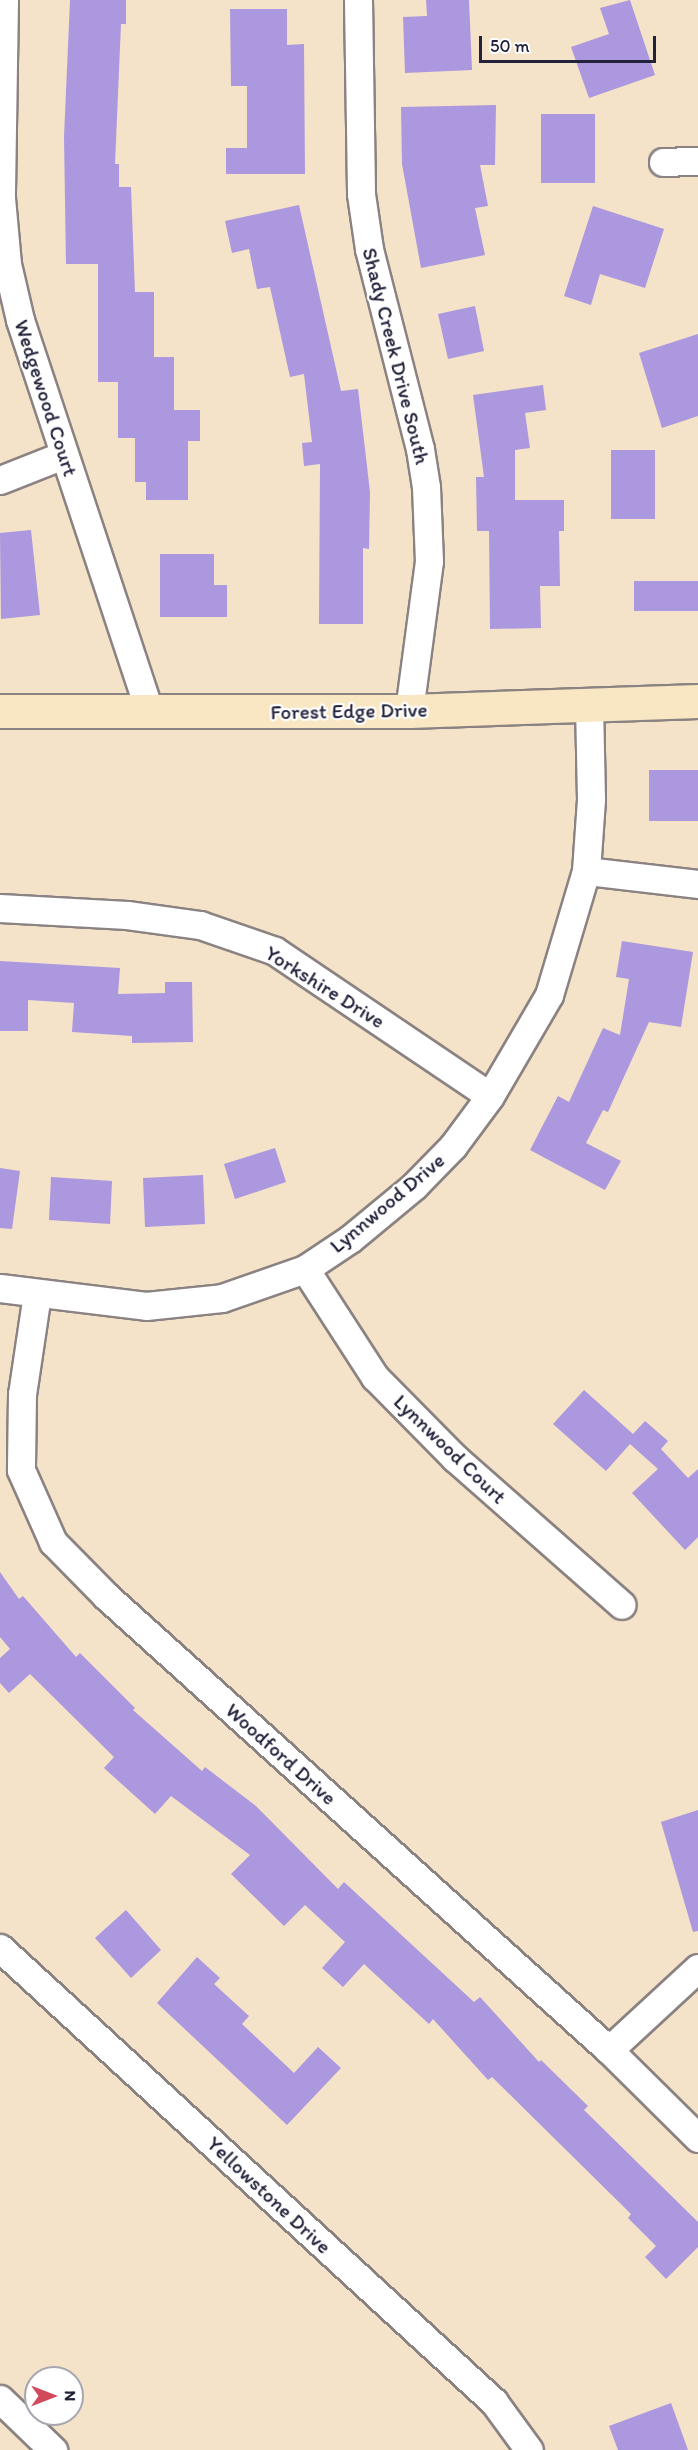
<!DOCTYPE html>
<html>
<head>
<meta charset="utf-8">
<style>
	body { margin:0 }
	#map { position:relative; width:698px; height:2450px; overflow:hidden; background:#f4e2c9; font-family:Itim,sans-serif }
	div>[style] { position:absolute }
	.building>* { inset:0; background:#ab98de }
	.roads { filter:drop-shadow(2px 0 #8b8282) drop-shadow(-2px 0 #8b8282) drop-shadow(0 2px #8b8282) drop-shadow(0 -2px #8b8282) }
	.street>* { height:27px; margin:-13.5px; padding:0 13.5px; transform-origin:13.5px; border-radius:13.5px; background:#fff }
	.secondary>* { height:33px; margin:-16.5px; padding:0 16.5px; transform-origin:16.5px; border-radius:16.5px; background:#f9e7c3 }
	span { translate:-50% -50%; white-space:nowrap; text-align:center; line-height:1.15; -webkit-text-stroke:4.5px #fff; paint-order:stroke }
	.street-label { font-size:21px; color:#22223b }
	.north { position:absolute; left:24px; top:2366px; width:60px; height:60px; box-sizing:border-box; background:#fff; border:2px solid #a7a7b1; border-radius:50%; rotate:90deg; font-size:16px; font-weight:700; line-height:24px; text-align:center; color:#22223b }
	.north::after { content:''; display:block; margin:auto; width:21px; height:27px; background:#d1495b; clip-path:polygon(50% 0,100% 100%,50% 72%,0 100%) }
	.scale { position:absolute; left:479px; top:36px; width:177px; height:27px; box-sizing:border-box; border:3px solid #22223b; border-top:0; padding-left:8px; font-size:18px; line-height:21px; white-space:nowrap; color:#22223b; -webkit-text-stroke:4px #fff; paint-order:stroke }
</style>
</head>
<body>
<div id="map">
	<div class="building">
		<i style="clip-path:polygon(70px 0,126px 0,126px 24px,121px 24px,115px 164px,119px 164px,119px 187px,131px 187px,135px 292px,154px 292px,154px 357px,174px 357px,174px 410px,200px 410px,200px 441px,188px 441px,188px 500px,146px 500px,146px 482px,135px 482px,135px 438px,118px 438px,118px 382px,98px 382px,98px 264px,66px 264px,64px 137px)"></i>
		<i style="clip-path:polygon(426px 0,469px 0,472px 70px,405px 73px,403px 17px,427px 16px)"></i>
		<i style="clip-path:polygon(630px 0,655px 75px,589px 98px,571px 47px,609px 34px,600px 8px)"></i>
		<i style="clip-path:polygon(230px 9px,287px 9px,287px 45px,304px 44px,305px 174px,226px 174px,226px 148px,247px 148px,247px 86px,231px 86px)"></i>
		<i style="clip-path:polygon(496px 105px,495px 165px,480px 165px,488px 206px,475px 208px,485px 255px,421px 268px,402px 164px,401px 107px)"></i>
		<i style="clip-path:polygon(541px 114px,595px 114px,595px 183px,541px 183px)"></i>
		<i style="clip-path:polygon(299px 205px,341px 391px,358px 389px,370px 492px,369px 549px,363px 548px,363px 624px,319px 624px,320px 464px,304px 466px,302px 443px,312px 442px,304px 374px,290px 377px,270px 287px,257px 289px,249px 249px,232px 253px,225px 221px)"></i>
		<i style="clip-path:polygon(593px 206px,664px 229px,645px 288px,600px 274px,591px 305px,564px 296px)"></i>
		<i style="clip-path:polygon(475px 306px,484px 351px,448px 359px,438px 314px)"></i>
		<i style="clip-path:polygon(698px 334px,698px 416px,662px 428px,639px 353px)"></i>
		<i style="clip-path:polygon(543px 385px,546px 410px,525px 413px,530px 448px,515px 450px,515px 500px,564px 500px,564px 531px,559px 531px,560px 586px,540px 586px,541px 628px,490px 629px,489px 531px,477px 531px,476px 477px,484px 477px,473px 395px)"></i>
		<i style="clip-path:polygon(611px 450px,655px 450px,655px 519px,611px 519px)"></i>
		<i style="clip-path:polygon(31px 530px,40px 615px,1px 619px,0 533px)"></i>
		<i style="clip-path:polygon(160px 554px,214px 554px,214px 585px,227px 585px,227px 617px,160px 617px)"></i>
		<i style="clip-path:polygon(634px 581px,698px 581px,698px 611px,634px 611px)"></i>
		<i style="clip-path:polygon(649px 770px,698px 770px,698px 821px,649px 821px)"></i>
		<i style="clip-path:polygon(622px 941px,693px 952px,681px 1027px,649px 1022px,608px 1112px,603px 1110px,586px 1143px,621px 1161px,605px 1190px,530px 1150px,558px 1096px,569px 1102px,603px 1028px,620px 1035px,629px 979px,616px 977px)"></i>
		<i style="clip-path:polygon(0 961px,120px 968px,118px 994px,165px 993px,165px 982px,192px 982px,193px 1042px,132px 1043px,132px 1036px,72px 1032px,74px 1003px,28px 1000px,28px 1031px,0 1031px)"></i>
		<i style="clip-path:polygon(275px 1148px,286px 1182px,235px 1199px,224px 1164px)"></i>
		<i style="clip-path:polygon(0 1168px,20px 1171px,12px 1229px,0 1228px)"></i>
		<i style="clip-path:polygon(203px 1175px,205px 1224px,145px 1227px,143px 1178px)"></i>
		<i style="clip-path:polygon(51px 1177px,112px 1181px,110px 1224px,49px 1220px)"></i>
		<i style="clip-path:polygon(584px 1390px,633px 1434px,645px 1421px,668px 1441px,661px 1449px,688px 1478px,698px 1469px,698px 1537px,685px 1550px,632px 1493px,658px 1469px,630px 1444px,606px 1471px,553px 1424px)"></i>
		<i style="clip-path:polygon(0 1572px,19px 1599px,23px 1596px,76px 1657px,80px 1653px,135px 1708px,133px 1710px,202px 1771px,205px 1767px,256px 1806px,338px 1889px,344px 1882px,474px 2002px,480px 1997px,539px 2062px,541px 2060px,588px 2106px,584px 2110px,698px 2222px,698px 2247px,666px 2279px,645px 2257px,656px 2246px,628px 2218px,631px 2214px,492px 2077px,488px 2080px,433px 2019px,429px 2024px,364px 1964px,343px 1987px,322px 1968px,345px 1942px,305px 1905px,284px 1926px,231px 1874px,250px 1855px,171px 1796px,155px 1814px,104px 1768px,114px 1757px,30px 1674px,9px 1693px,0 1683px,0 1658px,10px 1649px,0 1637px)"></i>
		<i style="clip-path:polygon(698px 1810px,698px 1931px,693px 1932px,661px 1822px)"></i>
		<i style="clip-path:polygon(126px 1910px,161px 1950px,131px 1978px,95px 1938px)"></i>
		<i style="clip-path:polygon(197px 1957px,220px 1978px,214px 1984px,249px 2016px,242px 2024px,294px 2073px,318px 2047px,341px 2068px,287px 2125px,157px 2003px)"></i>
		<i style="clip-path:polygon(671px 2403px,688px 2450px,618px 2450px,609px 2426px)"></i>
	</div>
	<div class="roads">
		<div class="street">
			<i style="left:4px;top:0;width:198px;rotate:90.9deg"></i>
			<i style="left:1px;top:198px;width:66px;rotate:84.8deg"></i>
			<i style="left:7px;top:264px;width:57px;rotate:76.9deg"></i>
			<i style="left:20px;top:320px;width:414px;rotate:71.7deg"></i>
			<i style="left:358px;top:0;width:194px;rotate:89.1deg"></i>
			<i style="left:361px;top:194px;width:56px;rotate:81.7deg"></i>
			<i style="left:369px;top:249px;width:206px;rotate:75.7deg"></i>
			<i style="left:420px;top:449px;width:38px;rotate:81deg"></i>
			<i style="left:426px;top:487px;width:74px;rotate:87.7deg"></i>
			<i style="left:429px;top:561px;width:151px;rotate:97.6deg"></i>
			<i style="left:663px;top:162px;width:35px;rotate:-2deg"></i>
			<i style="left:0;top:480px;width:68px;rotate:-21.6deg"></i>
			<i style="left:586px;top:871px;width:113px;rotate:6.6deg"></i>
			<i style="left:0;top:908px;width:127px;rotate:3.2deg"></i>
			<i style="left:127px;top:915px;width:74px;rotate:7.8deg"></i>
			<i style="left:200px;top:925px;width:79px;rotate:19.1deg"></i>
			<i style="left:275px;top:951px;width:259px;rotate:34deg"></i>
			<i style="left:305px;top:1269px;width:129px;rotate:57.1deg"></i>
			<i style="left:375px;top:1377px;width:114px;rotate:45.4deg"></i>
			<i style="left:455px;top:1458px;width:222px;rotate:41.4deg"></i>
			<i style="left:0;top:1288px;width:147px;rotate:7deg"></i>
			<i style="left:146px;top:1306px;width:76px;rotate:-6deg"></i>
			<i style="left:222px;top:1298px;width:88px;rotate:-19.3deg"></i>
			<i style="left:305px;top:1269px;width:54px;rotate:-33.7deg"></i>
			<i style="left:350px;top:1239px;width:83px;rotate:-39.6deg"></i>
			<i style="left:414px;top:1186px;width:56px;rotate:-45.7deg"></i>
			<i style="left:453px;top:1146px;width:62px;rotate:-53.5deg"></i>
			<i style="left:490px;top:1096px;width:117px;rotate:-59.7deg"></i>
			<i style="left:549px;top:995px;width:129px;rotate:-73.4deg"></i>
			<i style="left:586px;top:871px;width:72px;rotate:-86deg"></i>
			<i style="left:591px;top:799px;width:93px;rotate:-91.2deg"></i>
			<i style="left:37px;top:1294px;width:101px;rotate:98.5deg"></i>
			<i style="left:22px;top:1394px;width:76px;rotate:90.8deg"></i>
			<i style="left:21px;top:1470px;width:79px;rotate:66deg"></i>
			<i style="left:53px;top:1542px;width:76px;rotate:45.5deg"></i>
			<i style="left:106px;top:1596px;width:678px;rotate:42.07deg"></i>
			<i style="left:609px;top:2050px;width:125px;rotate:44.7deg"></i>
			<i style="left:0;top:1948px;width:671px;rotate:42.58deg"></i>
			<i style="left:494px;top:2402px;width:59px;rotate:53.9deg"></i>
			<i style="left:609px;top:2050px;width:121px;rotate:-42.7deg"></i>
			<i style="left:0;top:2399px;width:74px;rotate:43.9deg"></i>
		</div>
		<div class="secondary">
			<i style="left:0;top:711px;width:409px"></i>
			<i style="left:409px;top:711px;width:289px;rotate:-2deg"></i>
		</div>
	</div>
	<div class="street-label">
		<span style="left:396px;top:356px;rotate:76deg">Shady Creek Drive South</span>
		<span style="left:46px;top:398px;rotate:72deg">Wedgewood Court</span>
		<span style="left:349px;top:711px;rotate:-1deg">Forest Edge Drive</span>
		<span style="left:325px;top:987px;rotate:32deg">Yorkshire Drive</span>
		<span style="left:387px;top:1203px;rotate:-40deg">Lynnwood Drive</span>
		<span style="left:450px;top:1449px;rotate:44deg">Lynnwood Court</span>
		<span style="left:281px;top:1754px;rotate:42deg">Woodford Drive</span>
		<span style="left:269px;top:2195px;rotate:43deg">Yellowstone Drive</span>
	</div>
	<div class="north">N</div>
	<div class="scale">50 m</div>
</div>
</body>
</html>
